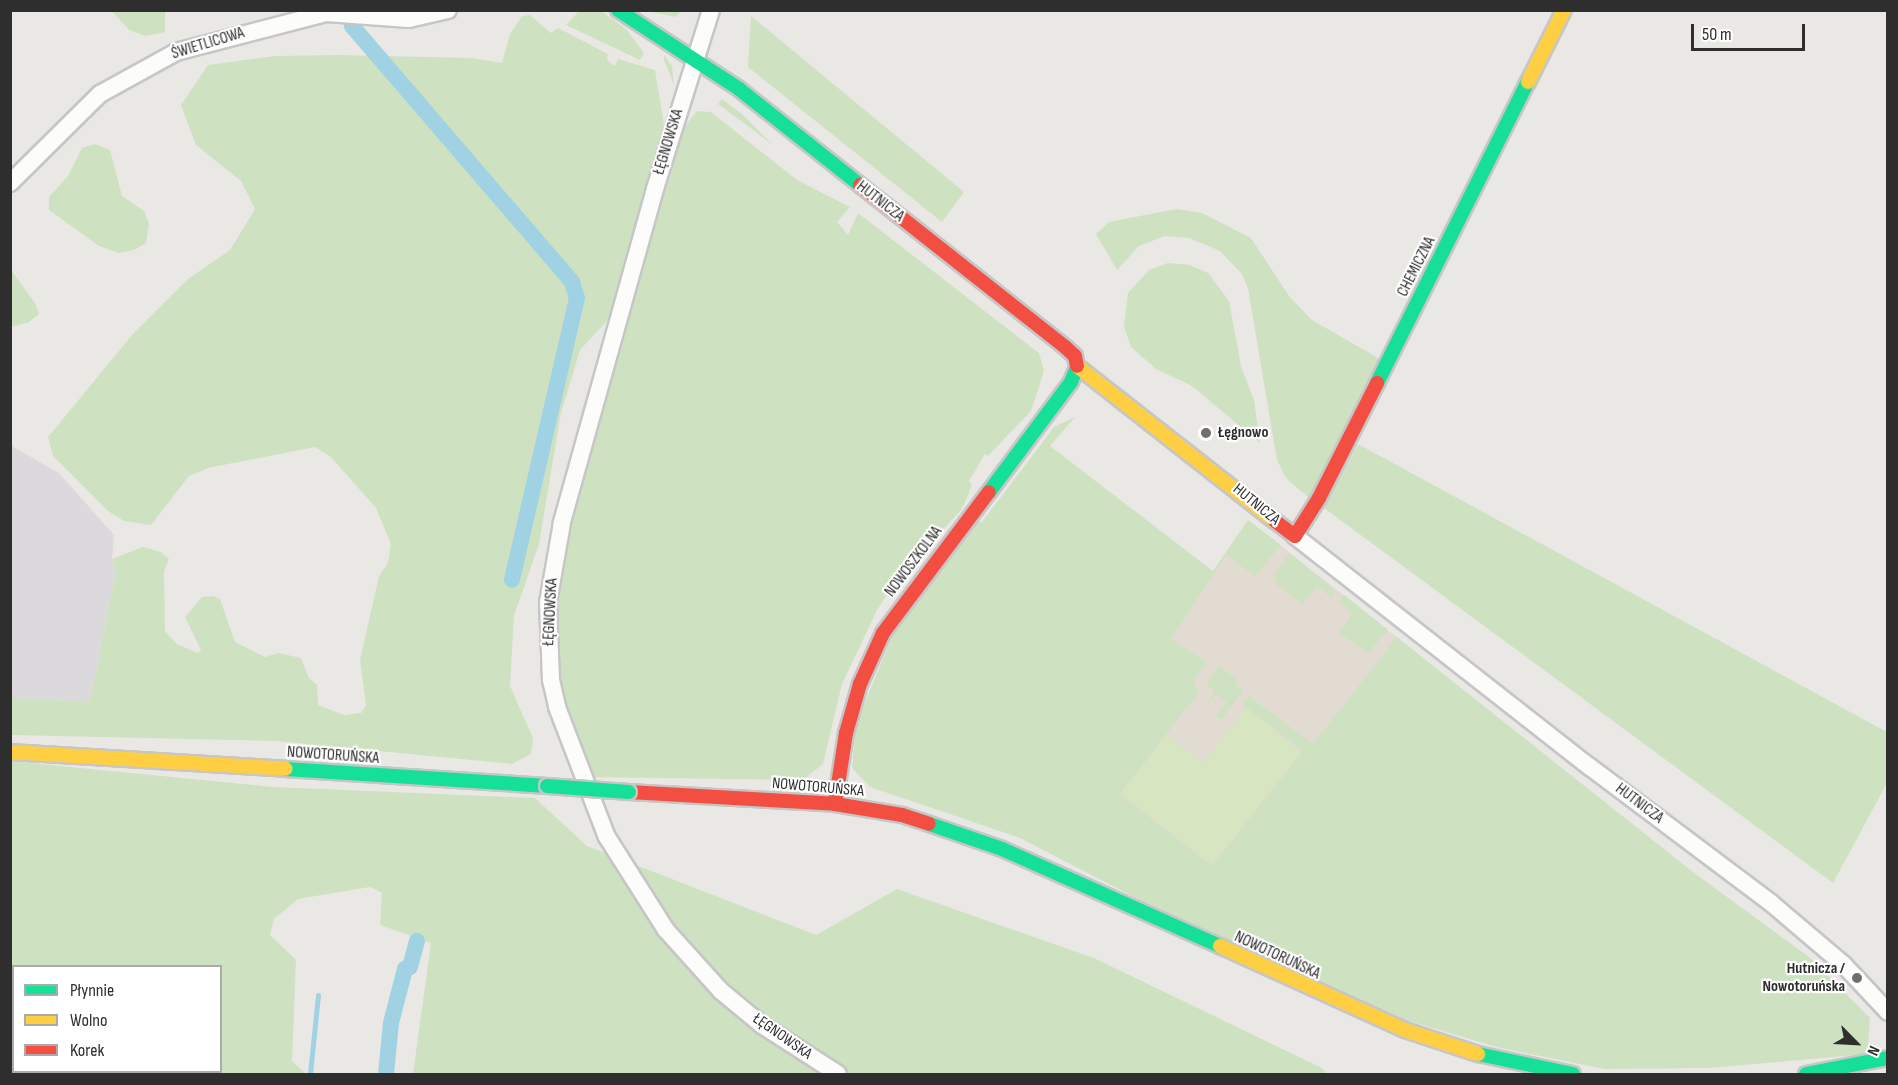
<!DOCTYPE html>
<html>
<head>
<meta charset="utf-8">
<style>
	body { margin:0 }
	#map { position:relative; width:1898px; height:1085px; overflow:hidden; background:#eae8e5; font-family:"Sofia Sans Condensed",sans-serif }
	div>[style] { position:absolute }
	.industrial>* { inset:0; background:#dbd9db }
	.education>* { inset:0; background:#e1dbd2 }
	.green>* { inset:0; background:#cee2c2 }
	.pitch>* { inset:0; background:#d7e5c0 }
	.stream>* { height:4.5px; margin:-2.25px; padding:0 2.25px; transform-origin:2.25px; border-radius:2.25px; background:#a0d2e4 }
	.canal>* { height:16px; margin:-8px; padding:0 8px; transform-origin:8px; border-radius:8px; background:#a0d2e4 }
	.roads { filter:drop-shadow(2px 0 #c7c6c7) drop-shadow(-2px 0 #c7c6c7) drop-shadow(0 2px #c7c6c7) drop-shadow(0 -2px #c7c6c7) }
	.street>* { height:16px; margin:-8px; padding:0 8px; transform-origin:8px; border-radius:8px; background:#fcfcfb }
	.fast>* { height:14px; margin:-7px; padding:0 7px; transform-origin:7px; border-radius:7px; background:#16e098 }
	.slow>* { height:14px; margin:-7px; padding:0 7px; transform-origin:7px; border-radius:7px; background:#ffcf43 }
	.jam>* { height:14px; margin:-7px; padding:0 7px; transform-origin:7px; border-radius:7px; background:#f24e42 }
	.bridges { filter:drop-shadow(2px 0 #c7c6c7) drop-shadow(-2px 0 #c7c6c7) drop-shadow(0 2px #c7c6c7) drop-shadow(0 -2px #c7c6c7) }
	.fast-bridge>* { height:14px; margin:-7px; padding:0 7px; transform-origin:7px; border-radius:7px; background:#16e098 }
	.dots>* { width:16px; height:16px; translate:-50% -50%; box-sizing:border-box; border:3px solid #fff; border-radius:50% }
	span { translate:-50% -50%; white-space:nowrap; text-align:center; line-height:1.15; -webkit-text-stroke:4.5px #fff; paint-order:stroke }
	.street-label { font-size:16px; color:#2e2e2e }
	.poi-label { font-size:16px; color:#2e2e2e; font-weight:700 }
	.left { translate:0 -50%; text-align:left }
	.right { translate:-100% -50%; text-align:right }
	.frame { position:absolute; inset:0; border:12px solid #2e2e2e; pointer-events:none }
	.legend { position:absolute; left:12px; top:965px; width:210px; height:108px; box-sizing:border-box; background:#fff; border:2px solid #ababab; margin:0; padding:8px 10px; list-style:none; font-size:18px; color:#2e2e2e }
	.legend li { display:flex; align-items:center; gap:12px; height:30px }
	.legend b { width:30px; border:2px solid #ababab }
	.north { position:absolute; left:1826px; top:1013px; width:60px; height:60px; -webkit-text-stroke:4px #fff; paint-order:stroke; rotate:114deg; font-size:16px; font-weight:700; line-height:24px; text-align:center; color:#2e2e2e }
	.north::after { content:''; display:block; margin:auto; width:21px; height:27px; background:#2e2e2e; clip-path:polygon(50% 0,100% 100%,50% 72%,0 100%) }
	.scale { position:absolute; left:1691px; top:24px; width:114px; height:27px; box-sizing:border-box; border:3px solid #2e2e2e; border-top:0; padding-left:8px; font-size:18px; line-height:21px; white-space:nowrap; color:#2e2e2e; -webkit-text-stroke:4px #fff; paint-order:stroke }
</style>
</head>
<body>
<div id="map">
	<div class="industrial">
		<i style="clip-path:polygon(10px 445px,59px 473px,114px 535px,112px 559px,116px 570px,90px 702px,11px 698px)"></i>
	</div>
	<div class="education">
		<i style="clip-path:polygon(1248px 520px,1403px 642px,1201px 891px,1037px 818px,1145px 672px)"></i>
	</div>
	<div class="green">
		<i style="clip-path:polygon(112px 11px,165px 11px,165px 32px,145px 36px,129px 30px)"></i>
		<i style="clip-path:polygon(579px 11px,601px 11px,626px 29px,644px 53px,640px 60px,566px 25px)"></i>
		<i style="clip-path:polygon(647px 11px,682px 11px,676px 17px)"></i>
		<i style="clip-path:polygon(530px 15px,551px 33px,558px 28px,608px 54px,607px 60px,615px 66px,618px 59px,655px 70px,664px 125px,613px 306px,607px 321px,580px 350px,561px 413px,539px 544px,514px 616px,510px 686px,533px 738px,531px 754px,512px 764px,276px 741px,11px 735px,11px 698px,90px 702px,116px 570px,112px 559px,143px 547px,161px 552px,169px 559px,164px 571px,165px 631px,177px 644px,198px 653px,201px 650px,185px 617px,202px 597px,213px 596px,220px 599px,235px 642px,265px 657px,278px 653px,301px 658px,309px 678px,317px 685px,318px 705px,344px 715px,361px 713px,366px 706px,360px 660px,379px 576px,388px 563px,391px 544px,376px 508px,331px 457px,315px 447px,208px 468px,189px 476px,151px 525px,124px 521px,108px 511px,53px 456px,48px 437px,133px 334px,188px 279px,230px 250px,255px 209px,241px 181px,196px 145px,181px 105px,208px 65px,275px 56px,339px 55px,472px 58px,502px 63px,510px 34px,522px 16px)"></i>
		<i style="clip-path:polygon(751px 16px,964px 192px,942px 222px,748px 67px)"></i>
		<i style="clip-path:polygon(664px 55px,672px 66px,674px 85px,664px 60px)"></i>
		<i style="clip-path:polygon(722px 99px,742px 114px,773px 145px,718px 104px)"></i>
		<i style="clip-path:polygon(697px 111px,711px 112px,797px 180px,850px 207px,837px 222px,848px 235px,858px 213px,1039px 353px,1044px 371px,1031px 411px,988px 456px,985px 454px,969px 481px,972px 485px,962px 509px,897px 580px,877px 610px,842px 684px,823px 764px,803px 780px,589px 777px,566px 709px,557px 666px,555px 609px,566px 538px,682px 130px)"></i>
		<i style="clip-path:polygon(95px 144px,110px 150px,122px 196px,144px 211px,149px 224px,146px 243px,134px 250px,118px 253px,99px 246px,49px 210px,49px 197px,68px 176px,82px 148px)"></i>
		<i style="clip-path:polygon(1176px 209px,1202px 213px,1251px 238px,1289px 296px,1312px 320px,1380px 359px,1309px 498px,1286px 478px,1277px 460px,1248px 289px,1242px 274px,1220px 251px,1189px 238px,1165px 236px,1139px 246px,1117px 270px,1096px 234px,1109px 222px)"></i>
		<i style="clip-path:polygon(1168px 263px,1190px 265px,1208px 273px,1229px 301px,1241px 366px,1254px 400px,1260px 443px,1192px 386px,1156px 369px,1131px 347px,1124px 327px,1128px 293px,1149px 270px)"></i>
		<i style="clip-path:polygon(11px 270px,35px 303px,39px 314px,29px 322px,15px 326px,11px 326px)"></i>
		<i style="clip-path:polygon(1075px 417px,1050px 446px,1213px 571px,1248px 520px,1281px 545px,1255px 576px,1226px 555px,1171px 639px,1207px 663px,1193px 680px,1198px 693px,1120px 794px,1212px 866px,1303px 751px,1242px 704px,1249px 696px,1313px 744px,1397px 637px,1693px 872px,1809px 957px,1870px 1018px,1867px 1054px,1710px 1068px,1604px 1069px,1496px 1047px,1406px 1020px,1132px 896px,1020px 838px,870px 787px,852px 768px,856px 724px,896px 627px,974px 522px,982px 522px,1054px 427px)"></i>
		<i style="clip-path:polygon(1358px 444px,1887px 732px,1887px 783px,1833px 883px,1324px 508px)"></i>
		<i style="clip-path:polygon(1290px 553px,1336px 592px,1332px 598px,1317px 586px,1302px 604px,1276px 584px,1275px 573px)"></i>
		<i style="clip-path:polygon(1344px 595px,1388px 630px,1368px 653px,1339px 633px,1352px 614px,1338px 602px)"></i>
		<i style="clip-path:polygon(1219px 666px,1237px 680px,1234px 684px,1243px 691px,1221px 720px,1216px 716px,1227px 702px,1217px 694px,1204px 707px,1215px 692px,1206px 683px)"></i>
		<i style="clip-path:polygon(evenodd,10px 761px,274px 787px,535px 798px,587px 846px,816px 935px,897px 889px,1094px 958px,1322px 1068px,1327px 1074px,413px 1074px,431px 943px,380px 925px,382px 893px,370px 887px,298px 899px,274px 919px,270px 935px,296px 960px,292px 1061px,306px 1074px,11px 1074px,10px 761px,14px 966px,220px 966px,220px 1072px,14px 1072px,14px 966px)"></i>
	</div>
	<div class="pitch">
		<i style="clip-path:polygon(1246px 708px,1301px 752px,1212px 865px,1121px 793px,1167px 735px,1203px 763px)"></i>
	</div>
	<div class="stream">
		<i style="left:310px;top:1074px;width:79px;rotate:-84.2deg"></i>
	</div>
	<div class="canal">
		<i style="left:352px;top:26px;width:338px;rotate:49.3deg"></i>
		<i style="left:572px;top:282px;width:17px;rotate:73deg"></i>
		<i style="left:577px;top:298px;width:289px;rotate:103deg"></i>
		<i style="left:386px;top:1074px;width:51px;rotate:-84.4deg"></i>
		<i style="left:391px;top:1023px;width:56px;rotate:-75.5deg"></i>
		<i style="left:405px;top:969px;width:5px;rotate:-22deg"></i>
		<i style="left:410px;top:967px;width:27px;rotate:-75deg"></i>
	</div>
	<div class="roads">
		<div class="street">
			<i style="left:711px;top:10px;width:188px;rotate:107.4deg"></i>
			<i style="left:655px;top:189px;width:347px;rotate:105.6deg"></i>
			<i style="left:562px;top:523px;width:80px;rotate:100deg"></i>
			<i style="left:548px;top:602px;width:78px;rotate:87.8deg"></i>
			<i style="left:551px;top:680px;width:28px;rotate:77deg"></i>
			<i style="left:557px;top:707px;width:139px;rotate:69deg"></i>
			<i style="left:607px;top:837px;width:110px;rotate:57.6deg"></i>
			<i style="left:666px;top:930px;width:82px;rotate:48deg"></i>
			<i style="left:721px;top:991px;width:53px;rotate:39.7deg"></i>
			<i style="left:762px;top:1025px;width:90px;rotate:32.8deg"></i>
			<i style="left:10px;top:183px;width:127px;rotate:-44.7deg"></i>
			<i style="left:100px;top:94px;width:87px;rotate:-28.9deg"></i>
			<i style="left:176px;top:52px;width:155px;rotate:-14.6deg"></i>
			<i style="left:326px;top:13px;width:83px;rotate:4.1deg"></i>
			<i style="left:409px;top:19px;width:40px;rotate:-13deg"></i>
			<i style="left:1295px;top:536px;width:375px;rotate:38.1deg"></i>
			<i style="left:1590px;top:767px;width:226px;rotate:36.9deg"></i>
			<i style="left:1771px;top:903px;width:94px;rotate:40.3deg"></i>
			<i style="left:1843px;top:964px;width:66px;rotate:46.8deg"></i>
		</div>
		<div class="fast">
			<i style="left:618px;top:10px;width:145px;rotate:33.1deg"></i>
			<i style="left:739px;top:89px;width:154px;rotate:38.4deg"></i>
			<i style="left:1377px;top:383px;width:337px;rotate:-63.4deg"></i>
			<i style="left:989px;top:492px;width:137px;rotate:-53.3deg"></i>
			<i style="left:1071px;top:382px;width:16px;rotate:-68deg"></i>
			<i style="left:285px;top:769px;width:263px;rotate:3.7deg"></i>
			<i style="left:929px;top:824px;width:77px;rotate:18.9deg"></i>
			<i style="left:1002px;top:849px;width:239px;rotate:24deg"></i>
			<i style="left:1478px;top:1054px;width:97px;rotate:11.9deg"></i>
			<i style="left:1806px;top:1074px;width:84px;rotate:-11deg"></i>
		</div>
		<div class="slow">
			<i style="left:1528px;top:82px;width:80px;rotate:-63.4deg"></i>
			<i style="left:1077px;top:366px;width:251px;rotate:38.1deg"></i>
			<i style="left:10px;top:752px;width:276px;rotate:3.5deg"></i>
			<i style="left:1220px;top:946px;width:203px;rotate:24.4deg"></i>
			<i style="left:1405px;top:1030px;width:77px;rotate:18.2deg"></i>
		</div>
		<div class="jam">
			<i style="left:860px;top:185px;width:261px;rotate:38.3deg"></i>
			<i style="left:1065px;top:347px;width:13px;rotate:42deg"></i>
			<i style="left:1075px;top:356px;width:10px;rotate:79deg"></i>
			<i style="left:1275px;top:521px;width:25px;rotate:37deg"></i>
			<i style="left:1295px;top:536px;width:45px;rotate:-57.7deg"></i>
			<i style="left:1319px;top:498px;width:129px;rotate:-63.2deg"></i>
			<i style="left:629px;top:792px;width:206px;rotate:3.3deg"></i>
			<i style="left:835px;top:804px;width:68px;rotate:9.3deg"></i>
			<i style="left:902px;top:815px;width:28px;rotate:18deg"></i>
			<i style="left:835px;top:804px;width:72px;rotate:-81.2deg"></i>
			<i style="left:846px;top:733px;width:51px;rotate:-74.1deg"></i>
			<i style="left:860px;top:684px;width:56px;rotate:-65.7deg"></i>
			<i style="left:883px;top:633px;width:176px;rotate:-53.1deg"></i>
		</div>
	</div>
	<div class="bridges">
		<div class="fast-bridge">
			<i style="left:547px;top:786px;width:82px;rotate:4.2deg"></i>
		</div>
	</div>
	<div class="dots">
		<i style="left:1206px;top:433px;background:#706f6e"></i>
		<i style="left:1857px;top:978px;background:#706f6e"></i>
	</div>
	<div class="street-label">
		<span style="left:208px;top:44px;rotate:-17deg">ŚWIETLICOWA</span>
		<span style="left:669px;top:142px;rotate:-73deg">ŁĘGNOWSKA</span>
		<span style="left:880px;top:202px;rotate:38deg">HUTNICZA</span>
		<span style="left:1417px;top:267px;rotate:-63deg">CHEMICZNA</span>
		<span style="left:1256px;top:505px;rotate:39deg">HUTNICZA</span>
		<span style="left:914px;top:562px;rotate:-53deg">NOWOSZKOLNA</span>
		<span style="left:551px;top:612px;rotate:-87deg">ŁĘGNOWSKA</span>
		<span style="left:333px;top:756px;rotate:4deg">NOWOTORUŃSKA</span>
		<span style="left:818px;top:788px;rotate:5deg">NOWOTORUŃSKA</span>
		<span style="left:1639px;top:804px;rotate:37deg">HUTNICZA</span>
		<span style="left:1277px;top:956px;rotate:25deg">NOWOTORUŃSKA</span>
		<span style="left:782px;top:1037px;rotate:35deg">ŁĘGNOWSKA</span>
	</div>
	<div class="poi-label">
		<span class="left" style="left:1218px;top:433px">Łęgnowo</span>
		<span class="right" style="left:1845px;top:978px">Hutnicza /<br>Nowotoruńska</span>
	</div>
	<div class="frame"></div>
	<ul class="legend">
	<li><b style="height:8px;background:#16e098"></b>Płynnie</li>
	<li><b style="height:8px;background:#ffcf43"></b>Wolno</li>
	<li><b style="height:8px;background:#f24e42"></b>Korek</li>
	</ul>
	<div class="north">N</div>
	<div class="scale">50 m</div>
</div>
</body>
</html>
